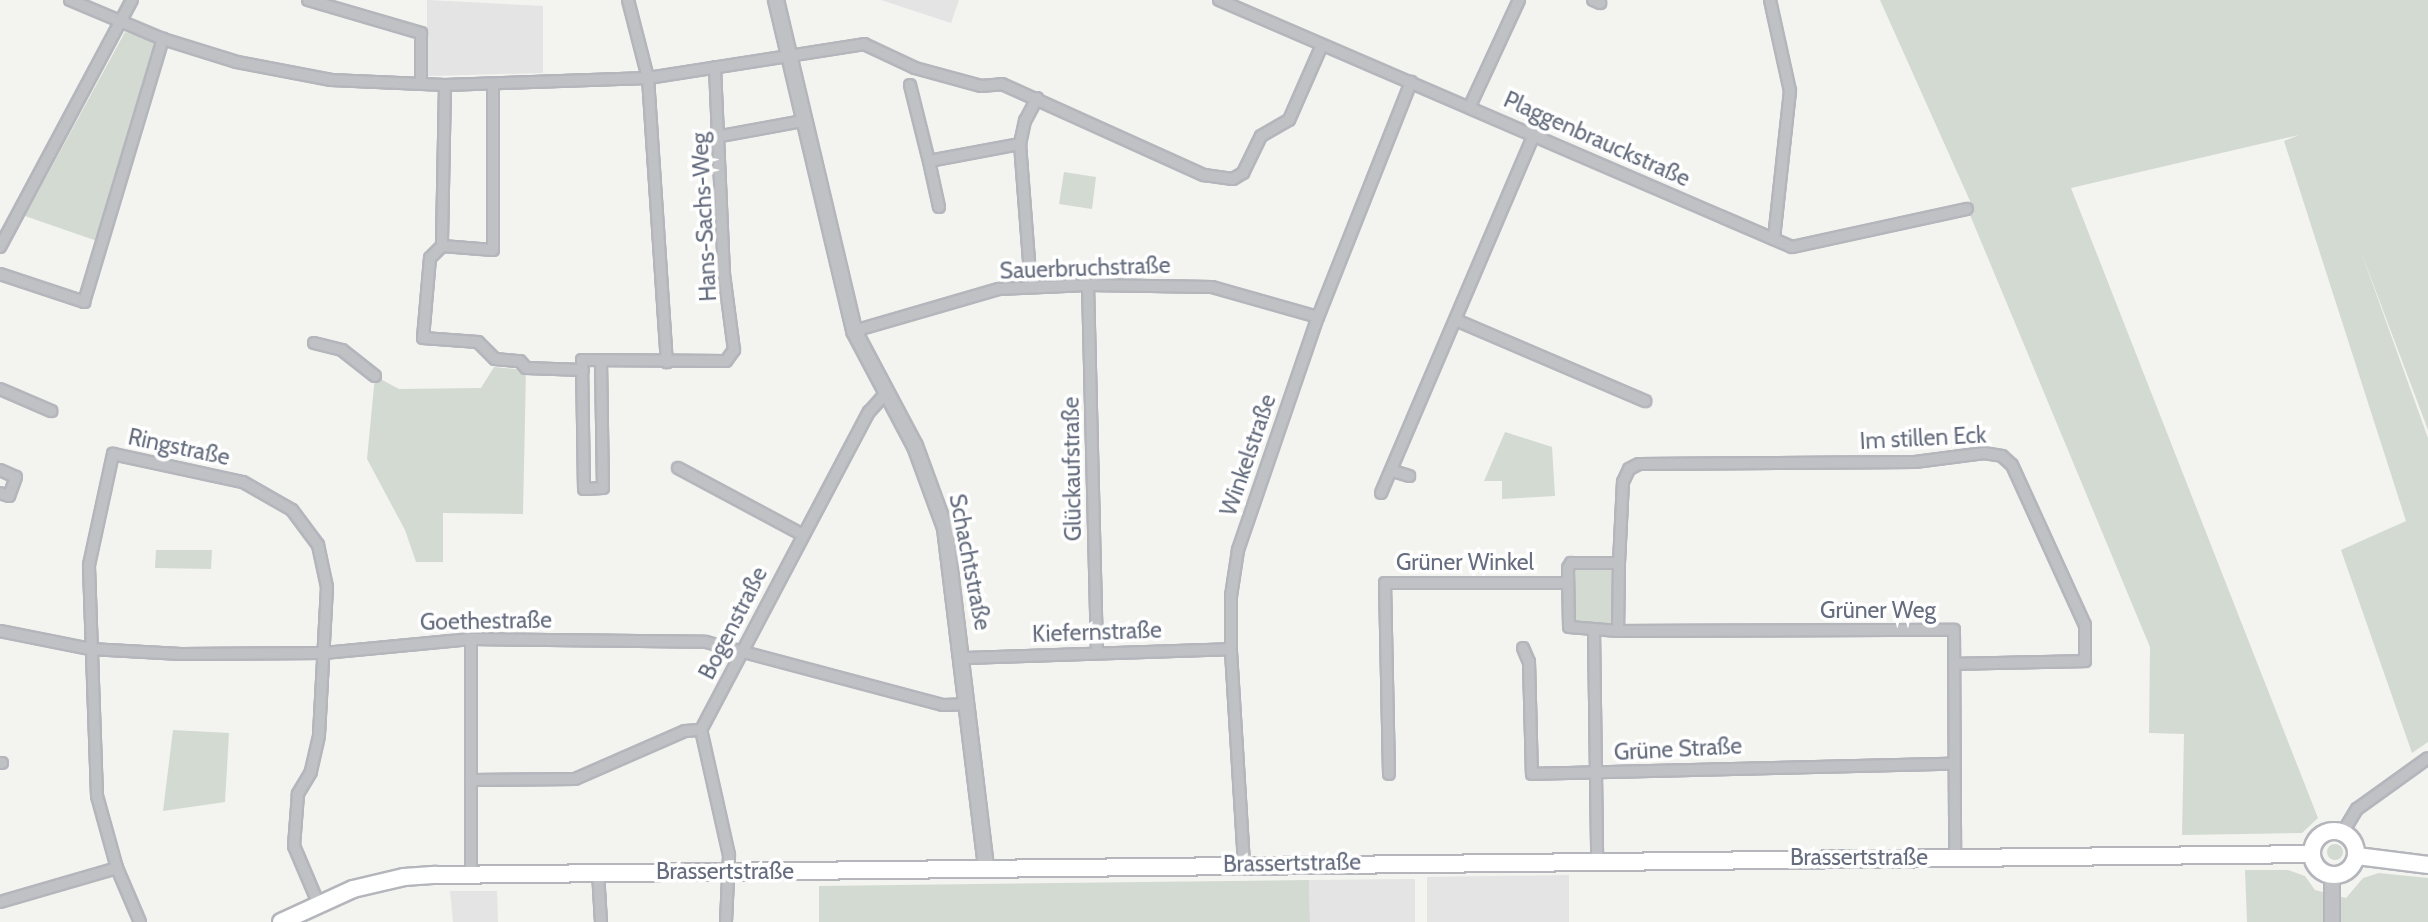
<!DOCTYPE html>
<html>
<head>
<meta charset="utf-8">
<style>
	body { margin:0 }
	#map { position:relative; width:2428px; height:922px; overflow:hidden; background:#f3f4f0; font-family:Cabin,sans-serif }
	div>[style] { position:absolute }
	.built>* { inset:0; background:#e3e4e3 }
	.green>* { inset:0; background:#d3dad1 }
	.round { border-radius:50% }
	.roads { filter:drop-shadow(2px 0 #b4b6bc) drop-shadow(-2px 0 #b4b6bc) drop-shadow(0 2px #b4b6bc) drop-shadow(0 -2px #b4b6bc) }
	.minor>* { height:10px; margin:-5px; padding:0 5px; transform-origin:5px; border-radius:5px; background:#bfc1c5 }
	.tertiary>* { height:14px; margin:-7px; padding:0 7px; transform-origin:7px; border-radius:7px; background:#bfc1c5 }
	.secondary>* { height:16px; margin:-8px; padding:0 8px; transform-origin:8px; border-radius:8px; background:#fff }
	.secondary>.ring { margin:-8px; padding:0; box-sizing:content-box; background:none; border:16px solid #fff; border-radius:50% }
	span { translate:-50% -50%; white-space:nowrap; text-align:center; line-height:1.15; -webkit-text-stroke:7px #fff; paint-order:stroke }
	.street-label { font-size:23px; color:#656d7e }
</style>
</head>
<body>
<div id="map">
	<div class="built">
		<i style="clip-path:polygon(427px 0,543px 6px,543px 73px,427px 76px)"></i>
		<i style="clip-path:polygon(881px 0,959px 0,951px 23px)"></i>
		<i style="clip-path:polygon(1569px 875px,1569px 922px,1427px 922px,1427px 877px)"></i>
		<i style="clip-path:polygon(1415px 879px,1415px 922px,1310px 922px,1309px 880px)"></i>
		<i style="clip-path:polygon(450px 891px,497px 891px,498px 922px,453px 922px)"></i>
	</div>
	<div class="green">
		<i style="clip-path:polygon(1880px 0,2428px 0,2428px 430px,2360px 249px,2428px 438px,2428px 742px,2412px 753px,2341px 550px,2406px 521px,2284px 141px,2299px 135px,2071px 188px,2318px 818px,2302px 833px,2182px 835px,2184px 734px,2149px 733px,2150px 647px,1970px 215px,1974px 214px,1970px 201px)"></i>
		<i style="clip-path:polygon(125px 32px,156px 42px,97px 241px,25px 216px)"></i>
		<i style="clip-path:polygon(1064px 172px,1096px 177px,1092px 209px,1059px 204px)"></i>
		<i style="clip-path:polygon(494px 367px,526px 370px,523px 514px,443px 513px,443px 562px,416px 562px,405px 530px,367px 459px,375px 376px,399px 389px,481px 388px)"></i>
		<i style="clip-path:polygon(1505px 432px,1552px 447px,1555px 496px,1502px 499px,1502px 481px,1484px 481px)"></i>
		<i style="clip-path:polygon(156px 550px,212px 550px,211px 569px,155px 568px)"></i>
		<i style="clip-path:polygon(1611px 566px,1616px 570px,1615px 622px,1610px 627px,1572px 623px,1571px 571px,1575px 567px)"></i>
		<i style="clip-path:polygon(173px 730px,229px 733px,225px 802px,163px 811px)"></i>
		<i class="round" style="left:2327px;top:844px;width:16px;height:16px"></i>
		<i style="clip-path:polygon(2245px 870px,2288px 870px,2305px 876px,2315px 890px,2346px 898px,2363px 878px,2379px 873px,2428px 878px,2428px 922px,2247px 922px)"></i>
		<i style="clip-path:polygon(1309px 880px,1310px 922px,819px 922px,819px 886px)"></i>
	</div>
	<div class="roads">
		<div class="minor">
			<i style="left:70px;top:0;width:101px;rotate:22.8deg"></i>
			<i style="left:163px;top:39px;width:77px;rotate:17.3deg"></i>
			<i style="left:237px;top:62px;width:96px;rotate:10.8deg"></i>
			<i style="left:331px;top:80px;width:114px;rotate:2.5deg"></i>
			<i style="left:445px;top:85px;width:203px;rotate:-2deg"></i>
			<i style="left:648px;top:78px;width:219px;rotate:-8.9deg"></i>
			<i style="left:864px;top:44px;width:56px;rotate:25.2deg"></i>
			<i style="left:915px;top:68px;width:68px;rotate:15.3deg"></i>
			<i style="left:981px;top:86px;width:21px;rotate:-5deg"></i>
			<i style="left:1002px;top:84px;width:222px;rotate:24.3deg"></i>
			<i style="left:1204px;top:175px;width:29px;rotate:8deg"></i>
			<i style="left:1233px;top:179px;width:12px;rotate:-31deg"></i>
			<i style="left:1243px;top:173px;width:41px;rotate:-64.1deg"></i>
			<i style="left:1261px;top:136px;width:32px;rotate:-30deg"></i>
			<i style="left:1289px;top:120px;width:82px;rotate:-66.3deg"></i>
			<i style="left:308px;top:0;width:118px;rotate:16.3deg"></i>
			<i style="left:421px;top:33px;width:50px;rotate:90deg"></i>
			<i style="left:628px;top:0;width:81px;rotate:75.6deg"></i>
			<i style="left:648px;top:78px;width:285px;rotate:86.2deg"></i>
			<i style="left:1219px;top:0;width:624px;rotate:23.32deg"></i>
			<i style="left:1792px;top:247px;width:179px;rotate:-12.3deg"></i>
			<i style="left:1593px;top:0;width:8px;rotate:23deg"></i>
			<i style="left:1770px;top:0;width:93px;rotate:77.6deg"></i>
			<i style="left:1790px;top:91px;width:149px;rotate:96.2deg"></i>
			<i style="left:445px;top:85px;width:161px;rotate:91.1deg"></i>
			<i style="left:442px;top:246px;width:51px;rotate:4.5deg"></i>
			<i style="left:493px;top:250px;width:166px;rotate:-90deg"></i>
			<i style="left:910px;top:85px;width:78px;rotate:76deg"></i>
			<i style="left:1470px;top:106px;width:117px;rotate:-65.2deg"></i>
			<i style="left:721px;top:136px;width:83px;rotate:-10.4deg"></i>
			<i style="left:939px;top:207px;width:47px;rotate:-102.3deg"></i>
			<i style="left:929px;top:161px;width:93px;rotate:-10.6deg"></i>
			<i style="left:442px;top:246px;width:17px;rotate:135deg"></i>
			<i style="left:430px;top:258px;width:80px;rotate:95deg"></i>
			<i style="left:423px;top:338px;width:55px;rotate:4.2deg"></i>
			<i style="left:478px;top:342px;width:24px;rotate:45deg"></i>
			<i style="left:495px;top:359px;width:25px;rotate:5deg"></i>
			<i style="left:520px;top:361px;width:9px;rotate:49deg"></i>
			<i style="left:526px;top:368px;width:57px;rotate:2deg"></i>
			<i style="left:0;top:247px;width:280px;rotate:-61.9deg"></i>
			<i style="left:0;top:274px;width:89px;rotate:18.4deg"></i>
			<i style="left:84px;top:302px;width:275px;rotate:-73.3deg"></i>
			<i style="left:1088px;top:285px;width:368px;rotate:88.6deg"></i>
			<i style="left:1031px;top:287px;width:143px;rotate:-94.4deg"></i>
			<i style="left:1020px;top:144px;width:24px;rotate:-78deg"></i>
			<i style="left:1025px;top:121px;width:26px;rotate:-62deg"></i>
			<i style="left:1456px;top:320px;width:206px;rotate:23.2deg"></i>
			<i style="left:854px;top:331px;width:151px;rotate:-16.2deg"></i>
			<i style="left:999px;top:289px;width:89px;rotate:-2.6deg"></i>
			<i style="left:1088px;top:285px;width:124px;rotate:0.9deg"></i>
			<i style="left:1212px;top:287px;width:110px;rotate:15.8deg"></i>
			<i style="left:314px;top:343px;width:29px;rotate:14deg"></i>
			<i style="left:342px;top:350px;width:42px;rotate:38.2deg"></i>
			<i style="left:601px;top:361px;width:127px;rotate:89.1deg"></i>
			<i style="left:603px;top:488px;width:19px;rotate:177deg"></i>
			<i style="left:584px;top:489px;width:129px;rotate:-90.9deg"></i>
			<i style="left:582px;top:360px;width:144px;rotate:0.4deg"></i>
			<i style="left:726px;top:361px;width:14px;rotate:-54deg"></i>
			<i style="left:734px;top:350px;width:77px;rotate:-97.5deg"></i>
			<i style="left:724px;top:274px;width:207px;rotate:-92.5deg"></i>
			<i style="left:0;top:389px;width:56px;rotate:23.3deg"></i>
			<i style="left:678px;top:468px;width:142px;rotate:28.2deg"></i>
			<i style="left:0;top:470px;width:17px;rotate:24deg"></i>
			<i style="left:16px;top:477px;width:20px;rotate:110deg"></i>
			<i style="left:9px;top:496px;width:9px;rotate:-162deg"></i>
			<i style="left:1393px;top:471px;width:17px;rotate:17deg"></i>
			<i style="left:1381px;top:493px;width:389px;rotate:-66.9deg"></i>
			<i style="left:1571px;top:563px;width:48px"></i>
			<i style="left:1619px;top:563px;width:68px;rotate:90.8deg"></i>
			<i style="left:1618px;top:631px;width:49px;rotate:-175.3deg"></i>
			<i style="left:1569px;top:627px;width:59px;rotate:-91deg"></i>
			<i style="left:1568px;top:568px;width:6px;rotate:-59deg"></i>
			<i style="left:1619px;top:563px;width:81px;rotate:-87.2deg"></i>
			<i style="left:1623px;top:482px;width:14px;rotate:-65deg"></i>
			<i style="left:1629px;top:469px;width:11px;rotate:-27deg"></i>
			<i style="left:1639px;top:464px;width:276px;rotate:-0.4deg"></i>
			<i style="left:1915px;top:462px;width:70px;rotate:-7.4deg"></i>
			<i style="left:1984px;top:453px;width:18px;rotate:9deg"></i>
			<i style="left:2002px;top:456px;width:13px;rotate:42deg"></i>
			<i style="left:2012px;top:465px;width:176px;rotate:65.5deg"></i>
			<i style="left:2085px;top:625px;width:36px;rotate:90deg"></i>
			<i style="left:2085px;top:661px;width:131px;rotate:178.7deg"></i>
			<i style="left:0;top:631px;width:92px;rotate:11.3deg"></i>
			<i style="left:90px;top:649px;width:91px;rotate:3.1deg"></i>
			<i style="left:181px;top:654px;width:143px;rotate:-0.4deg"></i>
			<i style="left:324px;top:653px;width:148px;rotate:-5.4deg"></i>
			<i style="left:471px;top:639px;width:235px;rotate:0.7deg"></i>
			<i style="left:706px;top:642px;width:245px;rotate:14.9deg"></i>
			<i style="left:943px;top:705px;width:25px;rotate:-2deg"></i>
			<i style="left:1594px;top:631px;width:228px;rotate:89.2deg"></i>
			<i style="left:1618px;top:631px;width:336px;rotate:-0.2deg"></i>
			<i style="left:1954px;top:630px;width:226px;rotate:89.7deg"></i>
			<i style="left:471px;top:639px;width:235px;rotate:90deg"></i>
			<i style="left:1523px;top:648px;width:15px;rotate:67deg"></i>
			<i style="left:1529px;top:662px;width:112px;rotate:88.5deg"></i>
			<i style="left:1532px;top:774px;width:422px;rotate:-1.4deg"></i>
			<i style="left:963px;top:658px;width:268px;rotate:-1.9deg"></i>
			<i style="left:0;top:763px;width:2px"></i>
			<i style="left:1389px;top:774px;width:191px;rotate:-91.2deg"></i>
			<i style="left:1385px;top:583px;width:183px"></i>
			<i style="left:472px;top:780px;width:103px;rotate:-0.6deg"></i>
			<i style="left:575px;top:779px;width:120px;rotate:-23.6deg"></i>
			<i style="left:685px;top:731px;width:16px;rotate:-4deg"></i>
			<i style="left:2343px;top:832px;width:27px;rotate:-59deg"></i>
			<i style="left:2357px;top:809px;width:87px;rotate:-35.7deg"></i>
			<i style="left:1244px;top:864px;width:215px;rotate:-93.5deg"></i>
			<i style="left:1231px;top:649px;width:53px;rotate:-90deg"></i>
			<i style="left:1231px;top:596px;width:47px;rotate:-81.3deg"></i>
			<i style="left:1238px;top:550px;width:246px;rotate:-71.1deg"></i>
			<i style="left:1318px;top:317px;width:253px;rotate:-68.4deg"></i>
			<i style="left:598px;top:872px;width:50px;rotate:86.6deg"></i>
			<i style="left:0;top:902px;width:122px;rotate:-16.2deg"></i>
			<i style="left:140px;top:922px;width:59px;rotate:-113.1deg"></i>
			<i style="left:117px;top:868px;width:75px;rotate:-105.5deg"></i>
			<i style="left:97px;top:796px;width:231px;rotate:-92deg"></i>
			<i style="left:89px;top:565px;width:114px;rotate:-77.8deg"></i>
			<i style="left:113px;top:454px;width:133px;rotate:12.2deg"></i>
			<i style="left:243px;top:482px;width:56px;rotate:29.7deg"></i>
			<i style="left:292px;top:510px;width:44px;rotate:53.4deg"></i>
			<i style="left:318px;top:545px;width:43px;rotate:77.9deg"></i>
			<i style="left:327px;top:587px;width:149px;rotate:93.1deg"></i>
			<i style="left:319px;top:736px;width:37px;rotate:103deg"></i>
			<i style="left:311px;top:772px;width:26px;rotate:121deg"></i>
			<i style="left:298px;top:794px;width:52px;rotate:94.4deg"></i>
			<i style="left:294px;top:846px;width:64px;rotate:67deg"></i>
			<i style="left:726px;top:922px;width:67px;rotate:-87.4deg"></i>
			<i style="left:729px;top:855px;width:128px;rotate:-102.6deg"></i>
			<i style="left:701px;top:730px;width:360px;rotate:-62.2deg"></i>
			<i style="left:869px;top:412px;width:24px;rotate:-48deg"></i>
		</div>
		<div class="tertiary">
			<i style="left:776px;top:0;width:340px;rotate:76.7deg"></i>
			<i style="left:854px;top:331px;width:130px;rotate:62.1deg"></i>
			<i style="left:915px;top:446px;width:87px;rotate:69.9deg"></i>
			<i style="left:945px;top:528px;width:342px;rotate:83.1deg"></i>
			<i style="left:2332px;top:922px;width:47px;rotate:-90deg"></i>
		</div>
		<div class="secondary">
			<i class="ring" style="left:2312px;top:831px;width:28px;height:28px"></i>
			<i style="left:2357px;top:856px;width:72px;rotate:7.2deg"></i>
			<i style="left:281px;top:922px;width:79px;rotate:-24.6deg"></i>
			<i style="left:353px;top:889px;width:52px;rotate:-13.2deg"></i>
			<i style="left:404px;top:877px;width:32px;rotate:-4deg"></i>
			<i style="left:436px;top:875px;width:1876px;rotate:-0.64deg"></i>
		</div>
	</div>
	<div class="street-label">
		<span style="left:1597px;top:139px;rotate:24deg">Plaggenbrauckstraße</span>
		<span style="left:704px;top:217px;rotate:-93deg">Hans-Sachs-Weg</span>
		<span style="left:1085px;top:268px;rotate:-2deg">Sauerbruchstraße</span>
		<span style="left:1923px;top:438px;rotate:-3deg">Im stillen Eck</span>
		<span style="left:179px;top:447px;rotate:12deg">Ringstraße</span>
		<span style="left:1248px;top:455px;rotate:-71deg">Winkelstraße</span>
		<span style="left:1072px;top:469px;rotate:-91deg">Glückaufstraße</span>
		<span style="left:970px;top:562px;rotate:79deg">Schachtstraße</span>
		<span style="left:1465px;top:562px">Grüner Winkel</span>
		<span style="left:1878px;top:610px">Grüner Weg</span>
		<span style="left:486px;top:621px;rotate:-1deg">Goethestraße</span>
		<span style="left:733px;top:623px;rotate:-63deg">Bogenstraße</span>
		<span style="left:1097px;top:632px;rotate:-2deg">Kiefernstraße</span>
		<span style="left:1678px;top:749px;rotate:-3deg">Grüne Straße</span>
		<span style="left:1859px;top:857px">Brassertstraße</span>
		<span style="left:1292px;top:863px;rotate:-1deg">Brassertstraße</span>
		<span style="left:725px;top:871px">Brassertstraße</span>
	</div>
</div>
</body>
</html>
